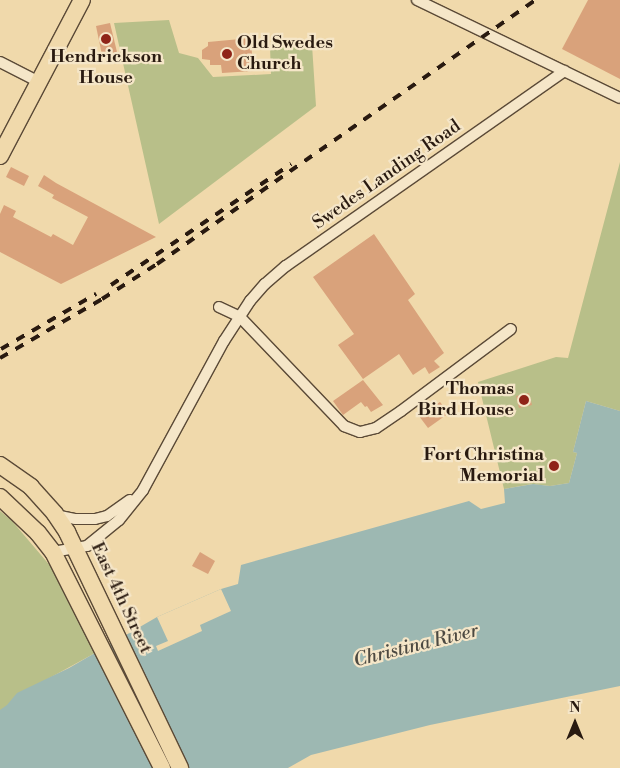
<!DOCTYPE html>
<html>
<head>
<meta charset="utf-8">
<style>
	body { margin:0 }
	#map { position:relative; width:620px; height:768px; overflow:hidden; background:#f0d9ab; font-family:"Libre Bodoni",serif }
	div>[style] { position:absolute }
	.green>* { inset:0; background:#b8bf89 }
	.water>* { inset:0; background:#9db8b2 }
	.pier>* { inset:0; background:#f0d9ab }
	.building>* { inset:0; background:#d9a27b }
	.roads { filter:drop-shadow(1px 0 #5b4a37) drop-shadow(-1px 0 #5b4a37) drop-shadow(0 1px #5b4a37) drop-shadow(0 -1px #5b4a37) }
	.street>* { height:10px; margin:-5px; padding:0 5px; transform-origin:5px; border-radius:5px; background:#f5e6c8 }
	.primary>* { height:16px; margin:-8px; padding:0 8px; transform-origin:8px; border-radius:8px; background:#f0d9ab }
	.rail>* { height:4px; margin-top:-2px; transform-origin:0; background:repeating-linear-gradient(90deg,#291a10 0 9px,transparent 0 18px) }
	.dots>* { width:14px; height:14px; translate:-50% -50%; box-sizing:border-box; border:2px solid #f5e6c8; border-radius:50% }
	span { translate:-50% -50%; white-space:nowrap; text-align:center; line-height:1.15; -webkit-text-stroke:4.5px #f5e6c8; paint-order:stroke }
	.poi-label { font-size:18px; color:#291a10; font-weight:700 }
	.left { translate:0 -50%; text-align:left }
	.right { translate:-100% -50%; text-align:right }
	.street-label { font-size:18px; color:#291a10 }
	.water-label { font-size:19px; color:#4c4941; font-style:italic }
	.north { position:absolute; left:550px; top:698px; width:50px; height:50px; -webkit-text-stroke:4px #f5e6c8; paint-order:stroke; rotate:0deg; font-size:14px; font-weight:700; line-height:20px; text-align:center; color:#291a10 }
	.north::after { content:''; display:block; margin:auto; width:18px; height:22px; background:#291a10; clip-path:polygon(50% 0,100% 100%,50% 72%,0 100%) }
</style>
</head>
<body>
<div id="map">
	<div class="green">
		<i style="clip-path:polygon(169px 20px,179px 53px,198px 58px,213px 77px,271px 74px,270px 47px,312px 45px,316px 106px,159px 224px,114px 23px)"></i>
		<i style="clip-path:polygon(620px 162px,620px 411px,586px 401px,573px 452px,577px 453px,569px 483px,550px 486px,532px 484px,504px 489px,478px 382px,556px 357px,568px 358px)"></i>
		<i style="clip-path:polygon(0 511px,12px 521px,58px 575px,95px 653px,44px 681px,0 720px)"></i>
	</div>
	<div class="water">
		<i style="clip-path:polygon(586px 401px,620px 411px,620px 686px,430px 725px,311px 755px,288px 768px,0 768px,0 710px,7px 705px,17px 693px,69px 668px,157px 617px,221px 589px,238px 584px,241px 565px,469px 501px,481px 509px,505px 503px,504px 489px,533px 484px,550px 486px,569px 483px,577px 453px,573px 452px)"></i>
	</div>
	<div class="pier">
		<i style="clip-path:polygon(221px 589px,231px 611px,200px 625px,202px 631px,158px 651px,156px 646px,168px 641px,157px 617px)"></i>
	</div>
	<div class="building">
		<i style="clip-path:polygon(588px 0,620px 0,620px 79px,562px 49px)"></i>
		<i style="clip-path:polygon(110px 23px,117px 52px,102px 55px,96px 26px)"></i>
		<i style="clip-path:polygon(251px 38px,253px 71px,222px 73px,221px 65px,210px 65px,210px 60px,202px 59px,202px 50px,208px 46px,208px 42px)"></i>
		<i style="clip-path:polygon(11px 167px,29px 176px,24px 186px,6px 177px)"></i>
		<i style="clip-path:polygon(44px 175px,56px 183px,156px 237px,61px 284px,0 252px,0 214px,4px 205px,16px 211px,13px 217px,51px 237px,53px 234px,73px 245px,88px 217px,52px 198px,54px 195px,38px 186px)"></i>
		<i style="clip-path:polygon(374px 234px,415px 294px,408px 300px,444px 353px,434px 361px,440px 367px,429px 374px,425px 367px,413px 375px,399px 354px,363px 379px,338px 345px,354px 334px,313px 277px)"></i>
		<i style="clip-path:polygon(363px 380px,383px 405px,371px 412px,367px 406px,365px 407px,361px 402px,343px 415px,333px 401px)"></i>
		<i style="clip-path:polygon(529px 393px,532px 405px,519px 408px,516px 396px)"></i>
		<i style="clip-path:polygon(440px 402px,449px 413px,428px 428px,419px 416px)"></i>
		<i style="clip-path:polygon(200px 552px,215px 561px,208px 574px,192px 566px)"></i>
	</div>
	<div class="roads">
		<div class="street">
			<i style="left:417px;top:0;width:225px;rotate:25.8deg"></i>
			<i style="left:0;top:62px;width:44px;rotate:27.1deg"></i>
			<i style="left:219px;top:307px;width:23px;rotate:25deg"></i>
			<i style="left:240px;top:317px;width:151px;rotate:46.3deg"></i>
			<i style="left:344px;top:426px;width:17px;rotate:21deg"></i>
			<i style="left:360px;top:432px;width:16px;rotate:-14deg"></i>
			<i style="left:376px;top:428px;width:30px;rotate:-34deg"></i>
			<i style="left:401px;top:411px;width:137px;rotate:-36.7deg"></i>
			<i style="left:55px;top:515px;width:20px;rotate:11deg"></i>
			<i style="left:75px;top:519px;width:20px"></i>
			<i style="left:95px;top:519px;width:12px;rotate:-14deg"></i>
			<i style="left:107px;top:516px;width:28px;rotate:-35deg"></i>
			<i style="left:53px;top:552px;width:35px;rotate:-10deg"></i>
			<i style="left:87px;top:546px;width:41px;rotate:-39.1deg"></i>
			<i style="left:119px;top:520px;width:38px;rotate:-51deg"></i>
			<i style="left:143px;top:490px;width:170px;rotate:-61.5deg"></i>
			<i style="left:224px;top:341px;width:48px;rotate:-57deg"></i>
			<i style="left:250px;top:301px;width:23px;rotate:-49deg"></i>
			<i style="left:265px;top:284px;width:28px;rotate:-41deg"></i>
			<i style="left:286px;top:266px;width:340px;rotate:-35deg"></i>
		</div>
		<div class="primary">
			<i style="left:0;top:156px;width:176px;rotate:-62.3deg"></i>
			<i style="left:0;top:465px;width:38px;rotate:35deg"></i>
			<i style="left:31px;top:487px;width:36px;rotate:48deg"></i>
			<i style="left:55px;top:514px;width:22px;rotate:56deg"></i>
			<i style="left:67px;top:532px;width:262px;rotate:64.4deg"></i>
			<i style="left:0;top:497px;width:52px;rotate:43.5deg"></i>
			<i style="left:38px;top:533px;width:24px;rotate:52deg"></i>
			<i style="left:53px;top:552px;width:242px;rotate:63.2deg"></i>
		</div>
	</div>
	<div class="rail">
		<i style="left:111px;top:285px;width:217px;rotate:-33.9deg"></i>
		<i style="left:1px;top:349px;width:110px;rotate:-30.1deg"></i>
		<i style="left:0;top:358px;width:118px;rotate:-30deg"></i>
		<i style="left:102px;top:299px;width:65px;rotate:-32.5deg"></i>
		<i style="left:157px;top:264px;width:462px;rotate:-34.9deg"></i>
	</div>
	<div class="dots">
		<i style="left:106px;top:39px;background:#8f2418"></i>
		<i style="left:227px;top:54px;background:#8f2418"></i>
		<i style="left:524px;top:400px;background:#8f2418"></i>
		<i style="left:554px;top:466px;background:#8f2418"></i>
	</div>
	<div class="poi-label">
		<span class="left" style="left:237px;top:54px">Old Swedes<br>Church</span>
		<span style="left:106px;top:68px">Hendrickson<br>House</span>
		<span class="right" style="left:514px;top:400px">Thomas<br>Bird House</span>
		<span class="right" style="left:544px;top:466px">Fort Christina<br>Memorial</span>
	</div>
	<div class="street-label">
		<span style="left:387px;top:175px;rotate:-35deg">Swedes Landing Road</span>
		<span style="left:121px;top:598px;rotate:65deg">East 4th Street</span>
	</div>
	<div class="water-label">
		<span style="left:416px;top:646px;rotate:-14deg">Christina River</span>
	</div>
	<div class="north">N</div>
</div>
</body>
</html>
